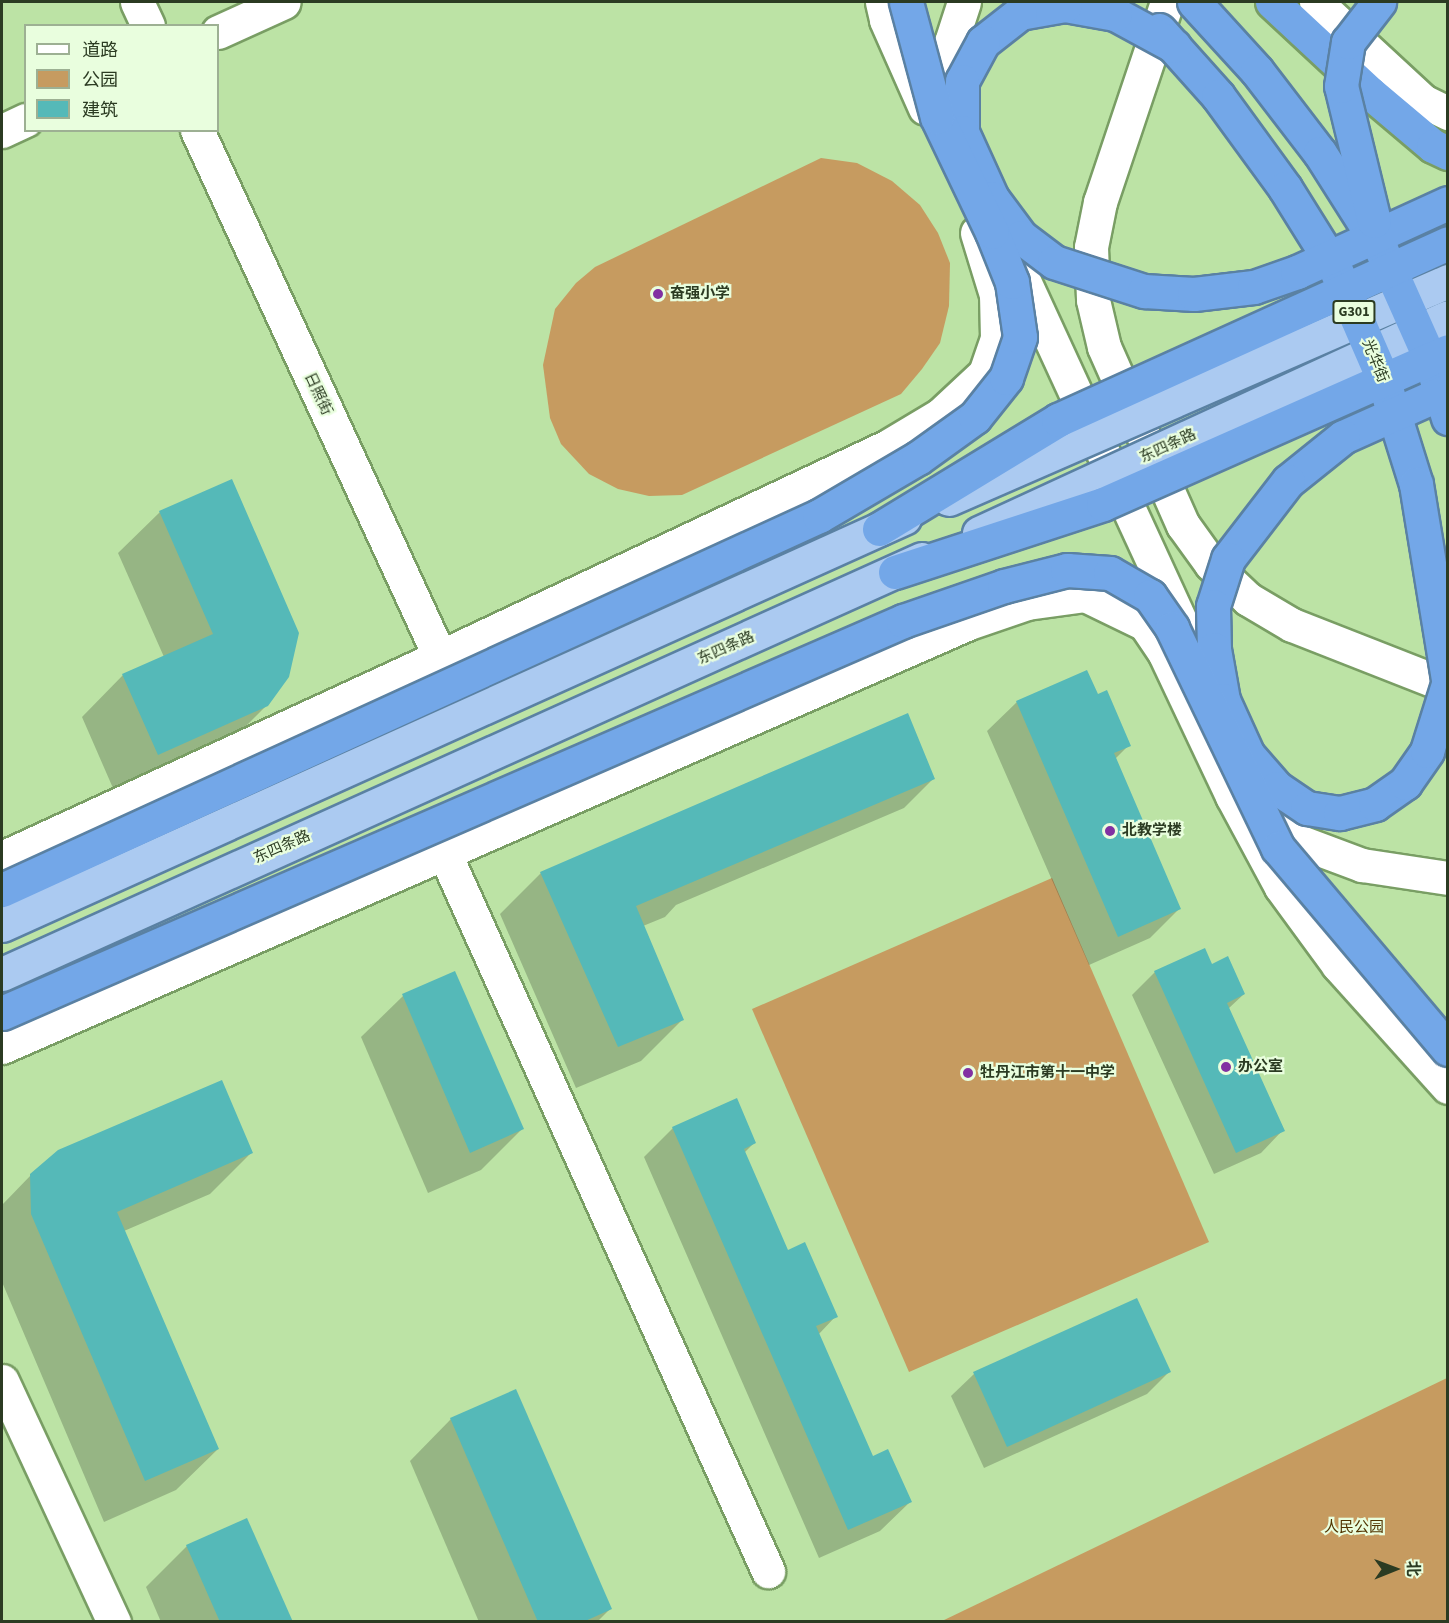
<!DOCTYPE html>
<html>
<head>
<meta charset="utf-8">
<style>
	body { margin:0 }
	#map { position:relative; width:1449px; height:1623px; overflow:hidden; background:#bce3a5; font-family:"Source Sans 3","Noto Sans SC",sans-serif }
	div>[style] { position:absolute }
	.green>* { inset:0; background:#c69b60 }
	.shadow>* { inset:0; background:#0003 }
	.building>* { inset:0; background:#55b9b8 }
	.roads { filter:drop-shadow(2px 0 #799e64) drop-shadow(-2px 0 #799e64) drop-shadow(0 2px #799e64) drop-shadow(0 -2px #799e64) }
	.minor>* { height:33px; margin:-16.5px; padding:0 16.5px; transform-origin:16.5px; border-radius:16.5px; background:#fff }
	.highway>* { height:33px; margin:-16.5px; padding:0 16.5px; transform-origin:16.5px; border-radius:16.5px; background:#73a7e8 }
	.bridges { filter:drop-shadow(2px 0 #5a81a3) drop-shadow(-2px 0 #5a81a3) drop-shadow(0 2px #5a81a3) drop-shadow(0 -2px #5a81a3) }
	.major-bridge>* { height:33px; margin:-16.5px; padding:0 16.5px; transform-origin:16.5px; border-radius:16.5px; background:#abcaf1 }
	.highway-bridge>* { height:33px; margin:-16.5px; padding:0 16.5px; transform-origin:16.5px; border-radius:16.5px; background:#73a7e8 }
	.dots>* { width:16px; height:16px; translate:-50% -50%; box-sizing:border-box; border:3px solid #e9fede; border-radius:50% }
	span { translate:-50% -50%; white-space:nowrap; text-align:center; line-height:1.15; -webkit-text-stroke:4.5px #e9fede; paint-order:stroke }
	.shield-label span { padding:2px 4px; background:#e9fede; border:2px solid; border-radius:4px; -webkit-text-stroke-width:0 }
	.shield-label { font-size:14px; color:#2b3b22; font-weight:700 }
	.poi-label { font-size:15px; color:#2b3b22; font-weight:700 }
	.left { translate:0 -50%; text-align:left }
	.street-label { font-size:15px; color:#2b3b22 }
	.park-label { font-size:15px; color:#513400 }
	.frame { position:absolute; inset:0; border:3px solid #2b3b22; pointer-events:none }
	.legend { position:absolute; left:24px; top:24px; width:195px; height:108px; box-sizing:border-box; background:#e9fede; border:2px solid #9db093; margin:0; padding:8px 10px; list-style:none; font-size:18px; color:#2b3b22 }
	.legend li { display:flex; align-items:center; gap:12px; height:30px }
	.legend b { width:30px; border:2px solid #9db093 }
	.north { position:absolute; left:1365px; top:1539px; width:60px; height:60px; -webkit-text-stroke:4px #e9fede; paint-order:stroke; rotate:89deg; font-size:16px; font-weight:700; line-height:24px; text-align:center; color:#2b3b22 }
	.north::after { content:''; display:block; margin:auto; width:21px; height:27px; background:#2b3b22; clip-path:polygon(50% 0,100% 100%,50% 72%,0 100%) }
</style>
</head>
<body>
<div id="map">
	<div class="green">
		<i style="clip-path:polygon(821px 158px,857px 163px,892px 181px,920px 205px,938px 233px,950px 263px,949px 306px,940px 343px,922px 369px,901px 394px,682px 495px,649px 496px,618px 489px,589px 474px,561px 444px,550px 418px,543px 365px,555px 309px,576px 283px,595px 267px)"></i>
		<i style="clip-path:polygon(1052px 878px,1209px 1242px,909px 1372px,752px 1009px)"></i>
		<i style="clip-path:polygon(1447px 1378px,1447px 1621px,942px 1621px)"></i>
	</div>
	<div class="shadow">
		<i style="clip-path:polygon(160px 512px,267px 705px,225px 747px,116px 795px,82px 717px,123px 675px,164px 657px,118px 553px)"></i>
		<i style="clip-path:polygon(1097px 696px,1129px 745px,1115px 759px,1179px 909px,1150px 938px,1089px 965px,987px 731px,1017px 702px)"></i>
		<i style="clip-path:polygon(934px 778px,904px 808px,676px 905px,665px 917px,643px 926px,682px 1020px,641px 1061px,576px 1088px,500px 914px,541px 873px)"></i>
		<i style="clip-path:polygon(1155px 972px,1244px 994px,1228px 1009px,1283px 1130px,1261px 1153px,1214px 1174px,1132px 995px)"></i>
		<i style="clip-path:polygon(455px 973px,522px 1129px,481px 1170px,428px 1193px,361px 1037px,403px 996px)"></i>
		<i style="clip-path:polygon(673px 1128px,754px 1143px,744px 1153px,787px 1252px,836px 1316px,818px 1335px,872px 1458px,910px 1502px,880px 1531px,819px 1558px,644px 1157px)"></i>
		<i style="clip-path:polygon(251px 1153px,210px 1194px,124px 1231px,218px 1449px,176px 1490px,104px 1522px,2px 1282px,2px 1205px,31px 1175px)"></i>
		<i style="clip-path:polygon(1169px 1372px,1147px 1394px,984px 1468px,951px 1396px,974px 1374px)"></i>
		<i style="clip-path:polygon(451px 1419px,610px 1609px,597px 1622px,479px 1622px,410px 1461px)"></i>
		<i style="clip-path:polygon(187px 1546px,292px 1622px,161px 1622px,146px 1587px)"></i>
	</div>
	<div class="building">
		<i style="clip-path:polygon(232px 479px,299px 633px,289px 677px,268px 706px,158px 755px,122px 674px,213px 634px,159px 511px)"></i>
		<i style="clip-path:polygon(1087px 670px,1098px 694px,1107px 690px,1131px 746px,1114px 753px,1181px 909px,1118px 937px,1016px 701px)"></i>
		<i style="clip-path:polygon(908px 713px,935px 779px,636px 906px,684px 1020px,618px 1047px,540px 872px)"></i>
		<i style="clip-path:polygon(1205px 948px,1212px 964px,1228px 956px,1245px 994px,1227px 1003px,1285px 1131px,1236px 1153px,1154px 971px)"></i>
		<i style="clip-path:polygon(455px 971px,524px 1129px,470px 1153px,402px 994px)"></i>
		<i style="clip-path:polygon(222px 1080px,253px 1153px,117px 1212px,219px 1449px,145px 1481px,31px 1214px,30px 1174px,58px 1150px)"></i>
		<i style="clip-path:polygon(737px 1098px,756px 1143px,744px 1149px,788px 1250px,805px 1242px,838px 1317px,816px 1326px,873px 1456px,888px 1449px,912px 1502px,848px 1530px,672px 1127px)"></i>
		<i style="clip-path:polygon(1137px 1298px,1171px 1372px,1007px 1447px,973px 1372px)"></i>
		<i style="clip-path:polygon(516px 1389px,612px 1609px,583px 1622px,538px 1622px,450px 1418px)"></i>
		<i style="clip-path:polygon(247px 1518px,293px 1622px,220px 1622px,186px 1545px)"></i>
	</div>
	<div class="roads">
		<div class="minor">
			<i style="left:137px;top:2px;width:26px;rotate:65deg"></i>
			<i style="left:882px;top:2px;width:18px;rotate:77deg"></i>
			<i style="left:886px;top:20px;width:96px;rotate:66.1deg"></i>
			<i style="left:1167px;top:2px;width:211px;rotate:108.5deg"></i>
			<i style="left:1100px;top:202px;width:46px;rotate:101.3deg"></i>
			<i style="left:1091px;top:247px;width:53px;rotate:87.8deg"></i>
			<i style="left:1093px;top:300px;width:48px;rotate:76.8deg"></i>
			<i style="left:1104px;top:347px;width:195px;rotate:66.1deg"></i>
			<i style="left:1183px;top:525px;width:48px;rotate:54.3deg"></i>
			<i style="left:1211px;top:564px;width:51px;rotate:43.4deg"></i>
			<i style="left:1248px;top:599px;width:51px;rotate:30.6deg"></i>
			<i style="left:1292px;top:625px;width:168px;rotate:21.4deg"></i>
			<i style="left:1316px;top:2px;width:146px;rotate:42.8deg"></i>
			<i style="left:1423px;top:101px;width:28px;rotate:26deg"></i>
			<i style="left:218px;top:32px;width:72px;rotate:-24.4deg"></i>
			<i style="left:943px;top:126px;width:26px;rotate:-94deg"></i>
			<i style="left:941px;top:100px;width:59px;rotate:-80.2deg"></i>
			<i style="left:951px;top:42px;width:42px;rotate:-72deg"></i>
			<i style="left:197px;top:130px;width:580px;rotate:65.25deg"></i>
			<i style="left:2px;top:131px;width:26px;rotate:-25deg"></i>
			<i style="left:1012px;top:255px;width:416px;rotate:65.3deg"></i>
			<i style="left:1254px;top:811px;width:50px;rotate:35.3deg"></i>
			<i style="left:1295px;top:840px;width:72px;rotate:20.5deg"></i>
			<i style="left:1362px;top:865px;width:87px;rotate:8.6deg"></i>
			<i style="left:444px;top:852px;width:789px;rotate:65.74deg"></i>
			<i style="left:2px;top:858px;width:482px;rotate:-24.7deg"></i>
			<i style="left:440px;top:657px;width:497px;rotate:-25.2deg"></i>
			<i style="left:890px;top:445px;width:58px;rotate:-31deg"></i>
			<i style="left:940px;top:415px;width:62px;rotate:-43deg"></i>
			<i style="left:985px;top:373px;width:37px;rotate:-71deg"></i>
			<i style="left:997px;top:338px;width:43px;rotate:-91.3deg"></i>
			<i style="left:996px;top:295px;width:65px;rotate:-107deg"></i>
			<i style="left:2px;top:1047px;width:1056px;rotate:-23.68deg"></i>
			<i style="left:969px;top:623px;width:61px;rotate:-19deg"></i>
			<i style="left:1027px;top:603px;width:59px;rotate:-7.9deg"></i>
			<i style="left:1085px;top:595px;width:67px;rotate:25.8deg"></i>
			<i style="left:1145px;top:624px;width:36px;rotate:56deg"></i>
			<i style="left:1165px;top:654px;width:157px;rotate:64.7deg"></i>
			<i style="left:1232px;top:796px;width:103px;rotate:61.7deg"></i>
			<i style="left:1281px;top:887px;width:97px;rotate:53.8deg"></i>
			<i style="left:1338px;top:965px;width:164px;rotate:48deg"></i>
			<i style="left:2px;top:1381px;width:266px;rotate:65.1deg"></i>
		</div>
		<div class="highway">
			<i style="left:1272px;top:2px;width:134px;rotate:42.9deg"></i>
			<i style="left:1370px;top:93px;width:82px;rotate:40.1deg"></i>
			<i style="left:1433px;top:146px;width:17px;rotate:25deg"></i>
		</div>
	</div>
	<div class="bridges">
		<div class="major-bridge">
			<i style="left:949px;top:499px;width:545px;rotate:-23.6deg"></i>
			<i style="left:979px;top:533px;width:516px;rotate:-24.73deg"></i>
			<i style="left:2px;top:925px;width:990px;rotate:-24.29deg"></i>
			<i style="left:2px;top:974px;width:1009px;rotate:-24.28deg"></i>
		</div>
		<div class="highway-bridge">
			<i style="left:1194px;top:2px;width:93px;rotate:47.6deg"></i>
			<i style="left:1257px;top:71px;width:103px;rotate:52.5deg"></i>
			<i style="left:1320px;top:153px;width:114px;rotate:57.6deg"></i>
			<i style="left:1381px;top:249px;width:120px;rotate:66deg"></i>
			<i style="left:1430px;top:359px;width:62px;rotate:73deg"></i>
			<i style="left:1159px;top:30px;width:89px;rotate:48.2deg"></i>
			<i style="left:1218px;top:96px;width:114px;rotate:53.9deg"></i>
			<i style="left:1285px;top:188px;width:94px;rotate:58deg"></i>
			<i style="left:1335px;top:268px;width:121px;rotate:66.6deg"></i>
			<i style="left:1383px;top:379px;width:110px;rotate:72.6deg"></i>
			<i style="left:1416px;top:484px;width:199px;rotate:80.7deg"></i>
			<i style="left:1174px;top:46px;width:67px;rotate:-151.5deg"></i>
			<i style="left:1115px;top:14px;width:51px;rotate:-169.8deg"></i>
			<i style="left:1065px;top:5px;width:46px;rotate:169.9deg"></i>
			<i style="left:1020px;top:13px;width:47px;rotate:141.9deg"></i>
			<i style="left:983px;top:42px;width:44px;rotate:118.3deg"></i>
			<i style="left:962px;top:81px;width:51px;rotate:90deg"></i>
			<i style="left:962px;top:132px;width:72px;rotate:65.6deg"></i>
			<i style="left:992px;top:198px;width:49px;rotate:53.4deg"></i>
			<i style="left:1021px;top:237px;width:41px;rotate:37.1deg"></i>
			<i style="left:1054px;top:262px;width:95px;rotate:17.9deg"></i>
			<i style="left:1144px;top:291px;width:50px;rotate:3.4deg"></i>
			<i style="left:1194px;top:294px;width:60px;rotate:-6.7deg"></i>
			<i style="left:1254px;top:287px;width:46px;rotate:-19.2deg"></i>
			<i style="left:1297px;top:272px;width:166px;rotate:-24.6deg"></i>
			<i style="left:1374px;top:221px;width:139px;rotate:-103.7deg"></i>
			<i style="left:1341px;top:86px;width:45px;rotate:-81deg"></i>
			<i style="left:1348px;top:42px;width:51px;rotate:-52.2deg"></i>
			<i style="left:1448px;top:390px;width:115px;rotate:155.9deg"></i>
			<i style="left:1343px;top:437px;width:70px;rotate:141.3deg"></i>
			<i style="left:1288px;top:481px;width:98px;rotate:127.6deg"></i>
			<i style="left:1228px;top:559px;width:49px;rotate:107.7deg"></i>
			<i style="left:1213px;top:606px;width:43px;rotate:88.7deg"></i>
			<i style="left:1214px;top:649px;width:52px;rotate:80deg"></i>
			<i style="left:1223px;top:700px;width:60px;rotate:65.6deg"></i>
			<i style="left:1248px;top:755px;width:44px;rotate:48.7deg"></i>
			<i style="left:1277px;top:788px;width:36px;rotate:34deg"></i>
			<i style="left:1307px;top:808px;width:33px;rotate:9deg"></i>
			<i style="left:1340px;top:813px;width:36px;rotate:-14deg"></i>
			<i style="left:1375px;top:804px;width:37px;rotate:-35deg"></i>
			<i style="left:1405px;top:783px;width:39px;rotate:-55deg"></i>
			<i style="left:1427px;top:751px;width:70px;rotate:-72.6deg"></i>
			<i style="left:879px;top:529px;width:210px;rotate:-31.3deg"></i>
			<i style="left:1058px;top:420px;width:428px;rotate:-24.4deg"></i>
			<i style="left:895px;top:572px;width:219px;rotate:-18.1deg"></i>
			<i style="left:1103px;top:504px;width:377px;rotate:-23.9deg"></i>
			<i style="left:2px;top:890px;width:899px;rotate:-24.6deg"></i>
			<i style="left:819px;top:516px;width:115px;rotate:-30.4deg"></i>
			<i style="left:918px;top:458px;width:70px;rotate:-35.7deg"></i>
			<i style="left:975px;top:417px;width:50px;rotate:-51.5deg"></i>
			<i style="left:1006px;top:378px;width:43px;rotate:-71.1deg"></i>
			<i style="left:1020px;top:337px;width:56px;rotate:-98.3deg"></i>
			<i style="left:1012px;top:282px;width:54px;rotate:-111.8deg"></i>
			<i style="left:992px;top:232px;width:127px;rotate:-115.6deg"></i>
			<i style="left:937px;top:117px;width:119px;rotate:-105.1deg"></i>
			<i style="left:2px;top:1013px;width:983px;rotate:-23.51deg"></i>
			<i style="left:903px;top:621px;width:107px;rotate:-19.1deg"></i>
			<i style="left:1004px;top:586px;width:65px;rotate:-14.3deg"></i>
			<i style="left:1067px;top:570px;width:43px;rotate:4deg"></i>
			<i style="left:1110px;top:573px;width:46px;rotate:29.9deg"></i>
			<i style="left:1150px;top:596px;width:39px;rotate:55deg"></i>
			<i style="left:1172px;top:628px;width:244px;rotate:64.3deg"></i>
			<i style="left:1278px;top:848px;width:263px;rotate:49.8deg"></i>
		</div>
	</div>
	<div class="dots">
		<i style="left:658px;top:294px;background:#8131a2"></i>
		<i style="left:1110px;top:831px;background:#8131a2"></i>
		<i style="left:1226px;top:1067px;background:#8131a2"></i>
		<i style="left:968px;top:1073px;background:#8131a2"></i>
	</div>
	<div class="shield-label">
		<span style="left:1354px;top:312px">G301</span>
	</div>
	<div class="poi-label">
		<span class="left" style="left:670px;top:294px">奋强小学</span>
		<span class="left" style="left:1122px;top:831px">北教学楼</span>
		<span class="left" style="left:1238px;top:1067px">办公室</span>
		<span class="left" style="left:980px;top:1073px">牡丹江市第十一中学</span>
	</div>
	<div class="street-label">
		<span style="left:1375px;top:361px;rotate:68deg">光华街</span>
		<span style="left:318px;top:394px;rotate:65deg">日照街</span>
		<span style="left:1168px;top:446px;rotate:-25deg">东四条路</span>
		<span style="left:726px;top:648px;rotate:-24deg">东四条路</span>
		<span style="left:282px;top:847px;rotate:-24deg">东四条路</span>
	</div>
	<div class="park-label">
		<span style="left:1354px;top:1528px">人民公园</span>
	</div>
	<div class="frame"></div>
	<ul class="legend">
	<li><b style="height:8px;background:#fff"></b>道路</li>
	<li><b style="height:16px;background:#c69b60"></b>公园</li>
	<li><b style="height:16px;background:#55b9b8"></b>建筑</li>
	</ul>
	<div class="north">北</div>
</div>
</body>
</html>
